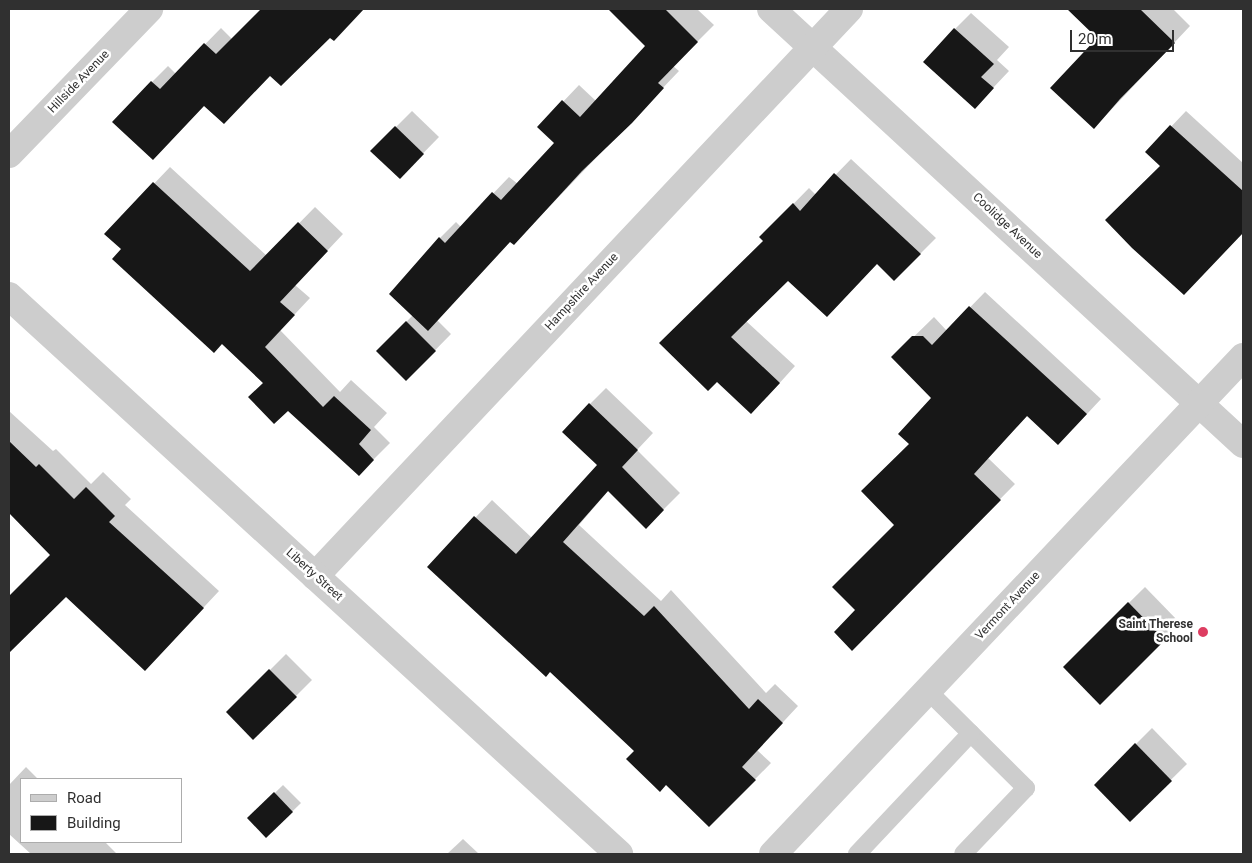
<!DOCTYPE html>
<html>
<head>
<meta charset="utf-8">
<style>
	body { margin:0 }
	#map { position:relative; width:1252px; height:863px; overflow:hidden; background:#fff; font-family:Roboto,sans-serif }
	div>[style] { position:absolute }
	.shadow>* { inset:0; background:#0003 }
	.building>* { inset:0; background:#171717 }
	.service>* { height:18px; margin:-9px; padding:0 9px; transform-origin:9px; border-radius:9px; background:#cdcdcd }
	.minor>* { height:28px; margin:-14px; padding:0 14px; transform-origin:14px; border-radius:14px; background:#cdcdcd }
	.tertiary>* { height:28px; margin:-14px; padding:0 14px; transform-origin:14px; border-radius:14px; background:#cdcdcd }
	.dots>* { width:14px; height:14px; translate:-50% -50%; box-sizing:border-box; border:2px solid #fff; border-radius:50% }
	span { translate:-50% -50%; white-space:nowrap; text-align:center; line-height:1.15; -webkit-text-stroke:5px #fff; paint-order:stroke }
	.street-label { font-size:12px; color:#303030 }
	.poi-label { font-size:12px; color:#303030; font-weight:700 }
	.right { translate:-100% -50%; text-align:right }
	.frame { position:absolute; inset:0; border:10px solid #303030; pointer-events:none }
	.legend { position:absolute; left:20px; top:778px; width:162px; height:65px; box-sizing:border-box; background:#fff; border:1px solid #acacac; margin:0; padding:6px 9px; list-style:none; font-size:15px; color:#303030 }
	.legend li { display:flex; align-items:center; gap:10px; height:25px }
	.legend b { width:25px; border:1px solid #acacac }
	.scale { position:absolute; left:1070px; top:30px; width:104px; height:22px; box-sizing:border-box; border:2px solid #303030; border-top:0; padding-left:6px; font-size:15px; line-height:18px; white-space:nowrap; color:#303030; -webkit-text-stroke:4px #fff; paint-order:stroke }
</style>
</head>
<body>
<div id="map">
	<div class="shadow">
		<i style="clip-path:polygon(261px 9px,363px 9px,350px 23px,271px 75px,205px 104px,169px 142px,152px 82px,168px 66px,176px 74px,221px 28px,232px 39px)"></i>
		<i style="clip-path:polygon(610px 9px,697px 9px,714px 25px,673px 66px,679px 71px,530px 227px,511px 240px,437px 320px,451px 334px,406px 380px,378px 351px,413px 315px,440px 238px,456px 222px,461px 227px,509px 177px,518px 184px,556px 143px,539px 127px,579px 85px,596px 101px,647px 46px)"></i>
		<i style="clip-path:polygon(1069px 9px,1173px 9px,1190px 26px,1094px 128px,1098px 38px)"></i>
		<i style="clip-path:polygon(971px 13px,1009px 47px,997px 60px,1009px 71px,975px 107px,955px 29px)"></i>
		<i style="clip-path:polygon(412px 111px,439px 137px,399px 178px,372px 151px)"></i>
		<i style="clip-path:polygon(1186px 111px,1243px 163px,1243px 232px,1199px 278px,1162px 166px,1147px 152px)"></i>
		<i style="clip-path:polygon(851px 159px,936px 238px,894px 280px,877px 263px,788px 279px,746px 321px,795px 366px,767px 397px,717px 380px,708px 389px,765px 241px,761px 237px,809px 188px,816px 195px)"></i>
		<i style="clip-path:polygon(170px 167px,267px 256px,315px 207px,343px 234px,295px 285px,310px 298px,280px 330px,340px 392px,351px 380px,387px 413px,374px 427px,390px 443px,359px 474px,106px 234px)"></i>
		<i style="clip-path:polygon(985px 292px,1101px 399px,1073px 429px,1028px 415px,988px 458px,1015px 484px,852px 649px,857px 610px,896px 525px,911px 443px,932px 398px,893px 357px,934px 317px,947px 331px)"></i>
		<i style="clip-path:polygon(606px 388px,653px 433px,637px 450px,680px 493px,646px 527px,609px 490px,579px 525px,661px 601px,671px 590px,766px 693px,775px 684px,798px 706px,757px 750px,771px 763px,709px 826px,636px 750px,550px 671px,429px 567px,492px 500px,532px 538px,598px 465px,590px 404px)"></i>
		<i style="clip-path:polygon(9px 411px,53px 451px,56px 449px,91px 484px,103px 472px,131px 499px,125px 505px,219px 591px,161px 653px,66px 595px,9px 652px,9px 597px,52px 555px,9px 511px)"></i>
		<i style="clip-path:polygon(1145px 587px,1180px 623px,1100px 703px,1064px 667px)"></i>
		<i style="clip-path:polygon(286px 654px,312px 680px,253px 739px,228px 712px)"></i>
		<i style="clip-path:polygon(1152px 728px,1187px 764px,1130px 820px,1095px 785px)"></i>
		<i style="clip-path:polygon(26px 767px,38px 779px,21px 779px,21px 842px,108px 842px,106px 843px,117px 854px,31px 854px,9px 834px,9px 785px)"></i>
		<i style="clip-path:polygon(283px 785px,301px 803px,266px 837px,249px 818px)"></i>
		<i style="clip-path:polygon(463px 839px,479px 854px,447px 854px)"></i>
	</div>
	<div class="building">
		<i style="clip-path:polygon(261px 9px,364px 9px,334px 41px,330px 38px,281px 86px,270px 76px,224px 124px,204px 106px,153px 160px,112px 122px,151px 81px,160px 89px,204px 43px,216px 54px)"></i>
		<i style="clip-path:polygon(608px 9px,665px 9px,698px 42px,658px 83px,664px 88px,632px 123px,582px 171px,514px 245px,510px 242px,428px 331px,389px 294px,439px 237px,445px 243px,492px 192px,501px 200px,554px 143px,537px 127px,562px 100px,580px 117px,645px 46px)"></i>
		<i style="clip-path:polygon(1067px 9px,1140px 9px,1175px 43px,1120px 99px,1094px 129px,1050px 88px,1097px 38px)"></i>
		<i style="clip-path:polygon(954px 28px,994px 64px,981px 77px,994px 88px,975px 109px,923px 62px)"></i>
		<i style="clip-path:polygon(1170px 125px,1243px 191px,1243px 233px,1184px 295px,1132px 248px,1105px 220px,1160px 166px,1145px 152px)"></i>
		<i style="clip-path:polygon(395px 126px,424px 154px,400px 179px,370px 151px)"></i>
		<i style="clip-path:polygon(834px 173px,921px 254px,894px 281px,877px 264px,827px 317px,788px 281px,731px 337px,780px 383px,751px 414px,717px 382px,708px 391px,659px 343px,763px 241px,759px 237px,793px 203px,800px 211px)"></i>
		<i style="clip-path:polygon(153px 182px,250px 271px,298px 222px,328px 251px,280px 302px,295px 315px,265px 347px,323px 407px,334px 396px,371px 430px,359px 444px,374px 460px,359px 476px,288px 411px,274px 424px,248px 397px,263px 383px,222px 344px,214px 353px,112px 259px,121px 249px,104px 234px)"></i>
		<i style="clip-path:polygon(969px 306px,1087px 414px,1058px 445px,1027px 416px,974px 474px,1001px 500px,852px 651px,834px 632px,855px 610px,832px 587px,894px 525px,861px 491px,909px 444px,898px 434px,931px 398px,891px 357px,912px 336px,923px 336px,932px 345px)"></i>
		<i style="clip-path:polygon(406px 321px,436px 351px,406px 381px,376px 351px)"></i>
		<i style="clip-path:polygon(589px 403px,638px 450px,622px 467px,664px 510px,646px 529px,608px 491px,563px 542px,644px 616px,654px 606px,749px 709px,758px 699px,783px 723px,742px 767px,756px 780px,709px 827px,666px 785px,660px 792px,626px 759px,634px 751px,550px 672px,546px 677px,427px 567px,474px 516px,516px 554px,597px 465px,562px 432px)"></i>
		<i style="clip-path:polygon(9px 441px,36px 467px,39px 464px,74px 499px,86px 487px,115px 516px,109px 522px,204px 608px,145px 671px,66px 597px,9px 653px,9px 596px,50px 555px,9px 513px)"></i>
		<i style="clip-path:polygon(1128px 602px,1165px 640px,1100px 705px,1063px 667px)"></i>
		<i style="clip-path:polygon(269px 669px,297px 697px,253px 740px,226px 712px)"></i>
		<i style="clip-path:polygon(1135px 743px,1172px 781px,1130px 822px,1094px 785px)"></i>
		<i style="clip-path:polygon(274px 792px,293px 812px,266px 838px,247px 818px)"></i>
	</div>
	<div class="service">
		<i style="left:928px;top:691px;width:138px;rotate:44.7deg"></i>
		<i style="left:1026px;top:788px;width:91px;rotate:133.7deg"></i>
		<i style="left:857px;top:854px;width:166px;rotate:-46.7deg"></i>
	</div>
	<div class="minor">
		<i style="left:771px;top:9px;width:642px;rotate:42.66deg"></i>
		<i style="left:9px;top:154px;width:202px;rotate:-46deg"></i>
		<i style="left:315px;top:576px;width:779px;rotate:-46.72deg"></i>
		<i style="left:773px;top:854px;width:684px;rotate:-46.6deg"></i>
	</div>
	<div class="tertiary">
		<i style="left:9px;top:296px;width:827px;rotate:42.45deg"></i>
	</div>
	<div class="dots">
		<i style="left:1203px;top:632px;background:#dd3d61"></i>
	</div>
	<div class="street-label">
		<span style="left:79px;top:82px;rotate:-46deg">Hillside Avenue</span>
		<span style="left:1007px;top:226px;rotate:43deg">Coolidge Avenue</span>
		<span style="left:582px;top:292px;rotate:-47deg">Hampshire Avenue</span>
		<span style="left:314px;top:575px;rotate:42deg">Liberty Street</span>
		<span style="left:1008px;top:606px;rotate:-47deg">Vermont Avenue</span>
	</div>
	<div class="poi-label">
		<span class="right" style="left:1193px;top:632px">Saint Therese<br>School</span>
	</div>
	<div class="frame"></div>
	<ul class="legend">
	<li><b style="height:6px;background:#cdcdcd"></b>Road</li>
	<li><b style="height:14px;background:#171717"></b>Building</li>
	</ul>
	<div class="scale">20 m</div>
</div>
</body>
</html>
